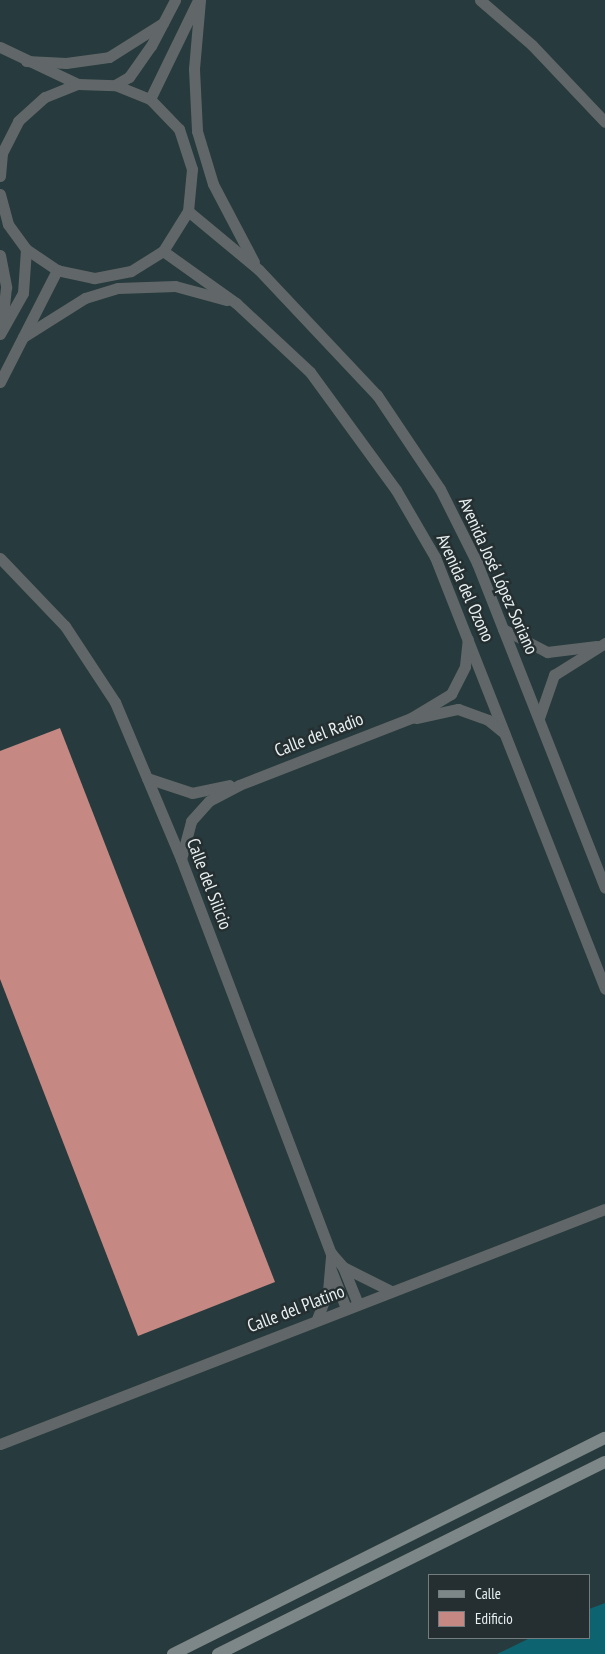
<!DOCTYPE html>
<html>
<head>
<meta charset="utf-8">
<style>
	body { margin:0 }
	#map { position:relative; width:605px; height:1654px; overflow:hidden; background:#252f31; font-family:"PT Sans Narrow",sans-serif }
	div>[style] { position:absolute }
	.built>* { inset:0; background:#273a3d }
	.water>* { inset:0; background:#0d636f }
	.building>* { inset:0; background:#c58883 }
	.street>* { height:11px; margin:-5.5px; padding:0 5.5px; transform-origin:5.5px; border-radius:5.5px; background:#616768 }
	.secondary>* { height:12px; margin:-6px; padding:0 6px; transform-origin:6px; border-radius:6px; background:#7e8788 }
	span { translate:-50% -50%; white-space:nowrap; text-align:center; line-height:1.15; -webkit-text-stroke:5px #252f31; paint-order:stroke }
	.street-label { font-size:18px; color:#e9f0f1 }
	.legend { position:absolute; left:428px; top:1574px; width:162px; height:65px; box-sizing:border-box; background:#252f31; border:1px solid #737c7e; margin:0; padding:6px 9px; list-style:none; font-size:15px; color:#e9f0f1 }
	.legend li { display:flex; align-items:center; gap:10px; height:25px }
	.legend b { width:25px; border:1px solid #737c7e }
</style>
</head>
<body>
<div id="map">
	<div class="built">
		<i style="clip-path:polygon(evenodd,0 0,605px 0,605px 1654px,0 1654px,0 0,429px 1575px,589px 1575px,589px 1638px,429px 1638px,429px 1575px)"></i>
	</div>
	<div class="water">
		<i style="clip-path:polygon(605px 1603px,605px 1654px,497px 1654px,530px 1638px,589px 1638px,589px 1609px)"></i>
	</div>
	<div class="building">
		<i style="clip-path:polygon(60px 728px,275px 1282px,138px 1336px,0 979px,0 751px)"></i>
	</div>
	<div class="street">
		<i style="left:200px;top:0;width:69px;rotate:95deg"></i>
		<i style="left:194px;top:69px;width:62px;rotate:87.2deg"></i>
		<i style="left:197px;top:131px;width:55px;rotate:73.2deg"></i>
		<i style="left:213px;top:184px;width:88px;rotate:62.3deg"></i>
		<i style="left:480px;top:0;width:69px;rotate:40.9deg"></i>
		<i style="left:532px;top:45px;width:106px;rotate:46.5deg"></i>
		<i style="left:0;top:47px;width:86px;rotate:25.4deg"></i>
		<i style="left:26px;top:61px;width:40px;rotate:2.9deg"></i>
		<i style="left:66px;top:63px;width:43px;rotate:-7.9deg"></i>
		<i style="left:109px;top:57px;width:64px;rotate:-32.2deg"></i>
		<i style="left:115px;top:85px;width:16px;rotate:-30deg"></i>
		<i style="left:129px;top:77px;width:38px;rotate:-55deg"></i>
		<i style="left:151px;top:46px;width:52px;rotate:-62.4deg"></i>
		<i style="left:150px;top:99px;width:110px;rotate:-64.1deg"></i>
		<i style="left:0;top:176px;width:23px;rotate:-85deg"></i>
		<i style="left:2px;top:153px;width:36px;rotate:-63deg"></i>
		<i style="left:18px;top:121px;width:36px;rotate:-42deg"></i>
		<i style="left:45px;top:97px;width:35px;rotate:-22deg"></i>
		<i style="left:78px;top:84px;width:37px;rotate:2deg"></i>
		<i style="left:115px;top:85px;width:38px;rotate:22deg"></i>
		<i style="left:150px;top:99px;width:42px;rotate:46deg"></i>
		<i style="left:179px;top:129px;width:42px;rotate:72deg"></i>
		<i style="left:192px;top:169px;width:42px;rotate:95.4deg"></i>
		<i style="left:188px;top:211px;width:47px;rotate:122deg"></i>
		<i style="left:163px;top:251px;width:38px;rotate:148deg"></i>
		<i style="left:131px;top:271px;width:38px;rotate:169deg"></i>
		<i style="left:94px;top:278px;width:38px;rotate:-168deg"></i>
		<i style="left:57px;top:270px;width:37px;rotate:-146deg"></i>
		<i style="left:26px;top:249px;width:31px;rotate:-126deg"></i>
		<i style="left:8px;top:224px;width:31px;rotate:-105deg"></i>
		<i style="left:188px;top:211px;width:92px;rotate:39.7deg"></i>
		<i style="left:259px;top:270px;width:172px;rotate:46.7deg"></i>
		<i style="left:377px;top:395px;width:113px;rotate:56.2deg"></i>
		<i style="left:440px;top:489px;width:83px;rotate:63.4deg"></i>
		<i style="left:477px;top:563px;width:349px;rotate:68.5deg"></i>
		<i style="left:163px;top:251px;width:90px;rotate:35.5deg"></i>
		<i style="left:236px;top:303px;width:101px;rotate:43deg"></i>
		<i style="left:310px;top:372px;width:146px;rotate:53.9deg"></i>
		<i style="left:396px;top:490px;width:78px;rotate:59.8deg"></i>
		<i style="left:435px;top:557px;width:464px;rotate:68.5deg"></i>
		<i style="left:0;top:255px;width:33px;rotate:79deg"></i>
		<i style="left:6px;top:287px;width:38px;rotate:96deg"></i>
		<i style="left:0;top:334px;width:47px;rotate:-60.7deg"></i>
		<i style="left:23px;top:293px;width:44px;rotate:-86.1deg"></i>
		<i style="left:23px;top:337px;width:73px;rotate:-32.2deg"></i>
		<i style="left:85px;top:298px;width:34px;rotate:-17deg"></i>
		<i style="left:118px;top:288px;width:57px;rotate:-2deg"></i>
		<i style="left:175px;top:286px;width:54px;rotate:15.1deg"></i>
		<i style="left:0;top:382px;width:126px;rotate:-63deg"></i>
		<i style="left:0;top:558px;width:94px;rotate:46.3deg"></i>
		<i style="left:65px;top:626px;width:91px;rotate:56.7deg"></i>
		<i style="left:115px;top:702px;width:170px;rotate:67.2deg"></i>
		<i style="left:181px;top:859px;width:422px;rotate:69.2deg"></i>
		<i style="left:331px;top:1253px;width:18px;rotate:49deg"></i>
		<i style="left:343px;top:1267px;width:40px;rotate:68deg"></i>
		<i style="left:503px;top:629px;width:50px;rotate:27.6deg"></i>
		<i style="left:547px;top:652px;width:50px;rotate:-6.8deg"></i>
		<i style="left:416px;top:718px;width:43px;rotate:-12.1deg"></i>
		<i style="left:458px;top:709px;width:32px;rotate:20deg"></i>
		<i style="left:488px;top:720px;width:21px;rotate:39deg"></i>
		<i style="left:539px;top:718px;width:46px;rotate:-70.8deg"></i>
		<i style="left:554px;top:675px;width:60px;rotate:-32.1deg"></i>
		<i style="left:147px;top:778px;width:47px;rotate:18.4deg"></i>
		<i style="left:192px;top:793px;width:38px;rotate:-12deg"></i>
		<i style="left:181px;top:859px;width:39px;rotate:-75deg"></i>
		<i style="left:191px;top:821px;width:27px;rotate:-48deg"></i>
		<i style="left:209px;top:801px;width:34px;rotate:-28deg"></i>
		<i style="left:239px;top:785px;width:185px;rotate:-21.3deg"></i>
		<i style="left:411px;top:718px;width:47px;rotate:-31deg"></i>
		<i style="left:451px;top:694px;width:31px;rotate:-63deg"></i>
		<i style="left:465px;top:666px;width:27px;rotate:-84deg"></i>
		<i style="left:343px;top:1267px;width:54px;rotate:26.6deg"></i>
		<i style="left:331px;top:1270px;width:41px;rotate:68.5deg"></i>
		<i style="left:317px;top:1319px;width:30px;rotate:-69deg"></i>
		<i style="left:328px;top:1291px;width:38px;rotate:-85deg"></i>
		<i style="left:0;top:1444px;width:649px;rotate:-21.23deg"></i>
	</div>
	<div class="secondary">
		<i style="left:173px;top:1654px;width:483px;rotate:-26.6deg"></i>
		<i style="left:218px;top:1654px;width:432px;rotate:-26.4deg"></i>
	</div>
	<div class="street-label">
		<span style="left:498px;top:576px;rotate:66deg">Avenida José López Soriano</span>
		<span style="left:465px;top:588px;rotate:66deg">Avenida del Ozono</span>
		<span style="left:319px;top:735px;rotate:-21deg">Calle del Radio</span>
		<span style="left:209px;top:884px;rotate:69deg">Calle del Silicio</span>
		<span style="left:296px;top:1309px;rotate:-21deg">Calle del Platino</span>
	</div>
	<ul class="legend">
	<li><b style="height:6px;background:#7e8788"></b>Calle</li>
	<li><b style="height:14px;background:#c58883"></b>Edificio</li>
	</ul>
</div>
</body>
</html>
